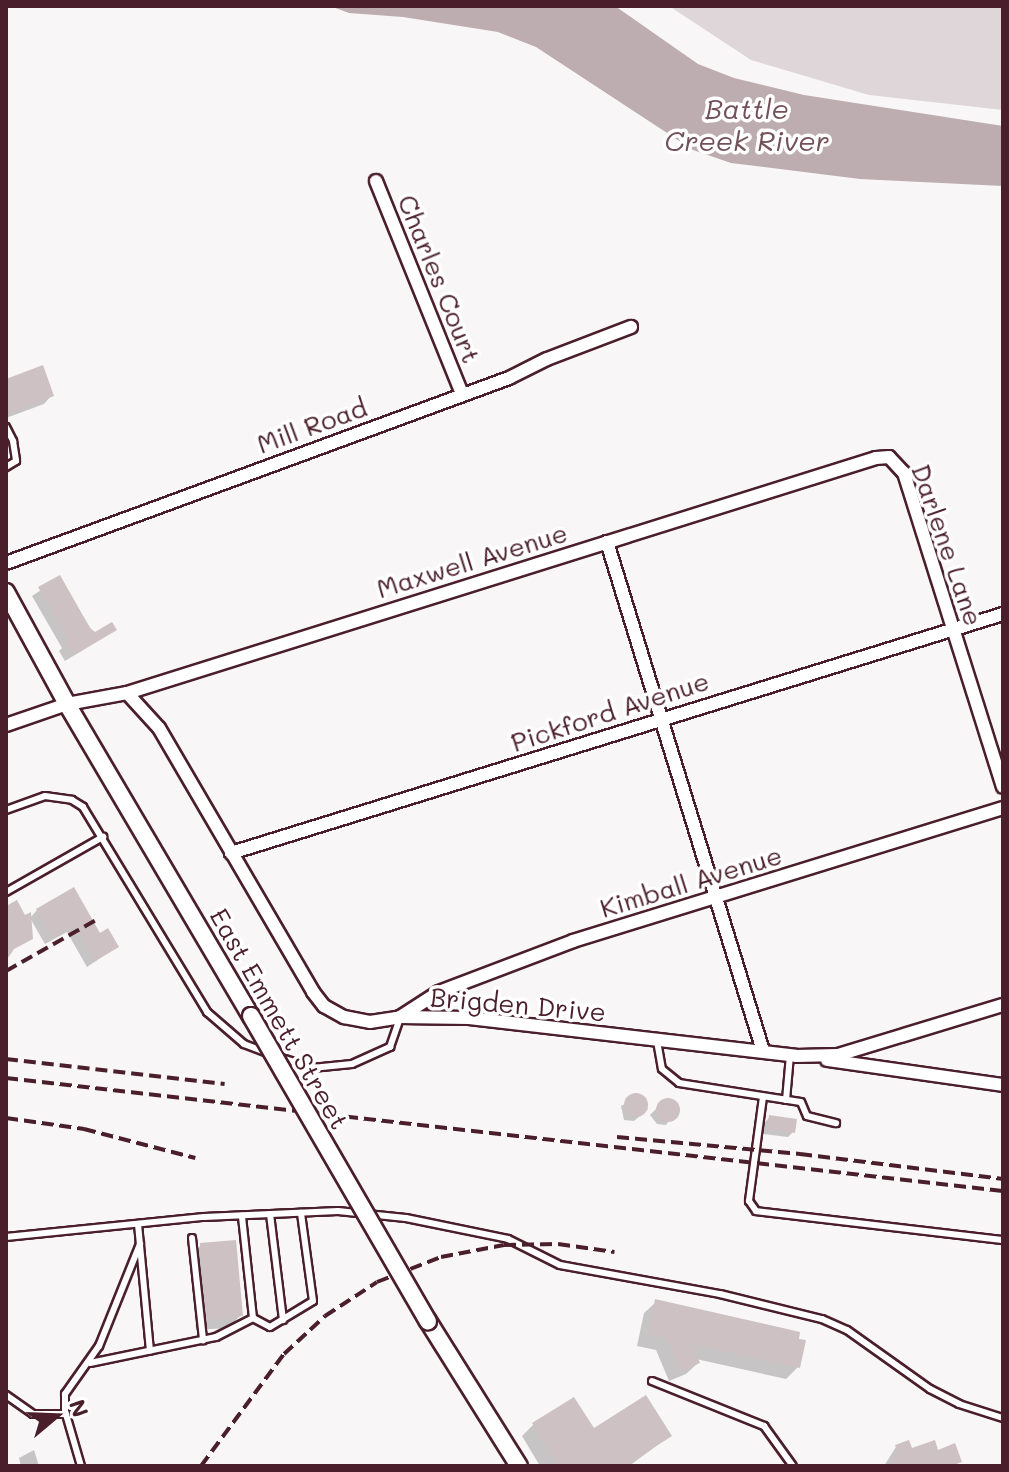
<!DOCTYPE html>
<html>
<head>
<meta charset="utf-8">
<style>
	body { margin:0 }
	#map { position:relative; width:1009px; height:1472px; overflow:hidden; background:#f8f6f7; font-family:Mali,sans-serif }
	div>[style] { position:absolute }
	.green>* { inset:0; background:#ded6d9 }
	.water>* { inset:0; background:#bdadb0 }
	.shadow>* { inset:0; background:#0003 }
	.building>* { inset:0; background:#cdc1c4 }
	.round { border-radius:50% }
	.roads { filter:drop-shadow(2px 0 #4a1f2b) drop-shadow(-2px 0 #4a1f2b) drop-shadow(0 2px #4a1f2b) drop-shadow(0 -2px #4a1f2b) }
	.service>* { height:6px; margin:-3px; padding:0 3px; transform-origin:3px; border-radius:3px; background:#fff }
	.minor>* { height:12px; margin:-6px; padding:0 6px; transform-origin:6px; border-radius:6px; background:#fff }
	.tertiary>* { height:16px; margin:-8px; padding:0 8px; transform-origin:8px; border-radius:8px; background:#fff }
	.rail>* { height:4px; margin-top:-2px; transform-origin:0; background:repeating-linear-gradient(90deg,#4a1f2b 0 12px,transparent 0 18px) }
	.bridges { filter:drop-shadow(2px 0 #4a1f2b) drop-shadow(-2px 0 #4a1f2b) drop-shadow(0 2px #4a1f2b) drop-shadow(0 -2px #4a1f2b) }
	.tertiary-bridge>* { height:16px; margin:-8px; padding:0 8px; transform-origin:8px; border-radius:8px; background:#fff }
	span { translate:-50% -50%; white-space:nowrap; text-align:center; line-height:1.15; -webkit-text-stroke:7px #fff; paint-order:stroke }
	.street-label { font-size:26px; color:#4a1f2b }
	.water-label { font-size:28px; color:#72515a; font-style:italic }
	.frame { position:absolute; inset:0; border:8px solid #4a1f2b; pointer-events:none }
	.north { position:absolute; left:16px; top:1376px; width:80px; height:80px; -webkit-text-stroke:6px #fff; paint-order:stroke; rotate:71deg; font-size:22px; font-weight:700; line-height:32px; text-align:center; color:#4a1f2b }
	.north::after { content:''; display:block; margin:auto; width:28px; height:36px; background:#4a1f2b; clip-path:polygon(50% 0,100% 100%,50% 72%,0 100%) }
</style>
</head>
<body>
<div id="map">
	<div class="green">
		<i style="clip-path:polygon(669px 6px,1003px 6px,1003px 110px,869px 95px,751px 60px)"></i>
	</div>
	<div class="water">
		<i style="clip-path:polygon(330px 6px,615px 6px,698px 64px,734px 78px,804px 95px,1003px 126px,1003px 186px,860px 179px,731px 163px,693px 150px,536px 47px,498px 32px,403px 17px,349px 13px)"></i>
	</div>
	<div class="shadow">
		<i style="clip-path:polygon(42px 368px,52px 395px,44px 404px,6px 418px,6px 381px)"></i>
		<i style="clip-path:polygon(59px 578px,94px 634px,115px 630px,65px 661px,59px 651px,62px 648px,32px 596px)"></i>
		<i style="clip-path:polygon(37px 910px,99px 935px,117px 947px,87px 967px,67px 932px,45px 944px,30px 918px)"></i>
		<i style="clip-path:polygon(639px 1096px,648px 1109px,634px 1121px,624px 1120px,621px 1106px)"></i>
		<i style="clip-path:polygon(665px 1100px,675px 1102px,678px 1107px,666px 1125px,657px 1124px,650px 1115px)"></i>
		<i style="clip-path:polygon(770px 1117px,793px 1132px,788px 1137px,763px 1134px,764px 1123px)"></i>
		<i style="clip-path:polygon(201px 1245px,240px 1316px,228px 1328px,196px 1330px,190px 1257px)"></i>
		<i style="clip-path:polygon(656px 1302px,798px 1367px,786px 1379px,696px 1359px,698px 1363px,686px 1374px,669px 1381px,656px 1350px,637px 1346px,644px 1313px)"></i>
		<i style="clip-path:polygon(533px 1425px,593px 1431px,670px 1436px,629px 1466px,540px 1466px,522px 1436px)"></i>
		<i style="clip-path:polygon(896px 1447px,937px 1452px,959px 1461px,955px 1466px,884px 1466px)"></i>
		<i style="clip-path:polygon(34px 1450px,39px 1466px,21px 1466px,19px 1458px)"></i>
	</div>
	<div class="building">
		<i style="clip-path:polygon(43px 365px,54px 396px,9px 413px,6px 379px)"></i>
		<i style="clip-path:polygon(60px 575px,90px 628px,95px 632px,112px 622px,117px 630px,73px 656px,65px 642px,69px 640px,38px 587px)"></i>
		<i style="clip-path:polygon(74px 887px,100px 933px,108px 928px,119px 947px,95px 961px,75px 926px,53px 938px,36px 909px)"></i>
		<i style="clip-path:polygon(17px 900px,25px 915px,31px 912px,33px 939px,14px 949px,6px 961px,6px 906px)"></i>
		<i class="round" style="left:624px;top:1093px;width:24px;height:24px"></i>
		<i class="round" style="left:656px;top:1098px;width:24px;height:24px"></i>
		<i style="clip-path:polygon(769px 1115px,797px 1119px,795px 1133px,767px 1129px)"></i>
		<i style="clip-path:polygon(236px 1240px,243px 1316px,207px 1320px,200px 1243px)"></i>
		<i style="clip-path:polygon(655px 1299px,800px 1332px,799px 1339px,806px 1340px,800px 1368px,692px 1344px,700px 1363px,681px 1371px,667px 1339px,648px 1334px)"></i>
		<i style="clip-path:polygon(646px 1395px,672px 1436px,625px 1466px,559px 1466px,532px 1423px,574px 1397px,594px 1428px)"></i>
		<i style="clip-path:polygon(909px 1440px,912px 1448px,935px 1440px,938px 1450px,955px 1443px,962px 1462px,950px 1466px,895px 1466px,892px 1456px,898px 1453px,895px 1445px)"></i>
	</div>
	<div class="roads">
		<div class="service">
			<i style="left:6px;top:427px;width:16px;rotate:63deg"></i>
			<i style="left:13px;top:441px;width:20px;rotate:81deg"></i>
			<i style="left:16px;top:461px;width:12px;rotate:149deg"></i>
			<i style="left:6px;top:810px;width:41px;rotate:-19.7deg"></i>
			<i style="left:45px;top:796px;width:27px;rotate:8deg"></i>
			<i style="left:72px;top:800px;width:13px;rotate:32deg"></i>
			<i style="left:83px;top:807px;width:240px;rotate:58.8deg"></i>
			<i style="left:207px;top:1012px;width:49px;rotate:40.9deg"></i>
			<i style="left:244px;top:1044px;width:26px;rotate:21deg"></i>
			<i style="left:6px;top:892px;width:112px;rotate:-29.6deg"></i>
			<i style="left:657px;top:1041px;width:28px;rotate:80deg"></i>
			<i style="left:662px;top:1069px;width:22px;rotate:39deg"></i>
			<i style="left:679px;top:1083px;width:123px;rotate:8.9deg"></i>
			<i style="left:801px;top:1102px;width:15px;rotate:67deg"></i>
			<i style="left:807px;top:1116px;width:30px;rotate:14deg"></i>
			<i style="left:279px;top:1057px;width:35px;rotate:18deg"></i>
			<i style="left:312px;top:1068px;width:40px;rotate:-5.7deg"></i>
			<i style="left:352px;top:1064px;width:42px;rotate:-24.1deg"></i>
			<i style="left:390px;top:1047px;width:31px;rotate:-71deg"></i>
			<i style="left:763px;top:1097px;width:105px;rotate:97.7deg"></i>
			<i style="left:749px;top:1201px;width:12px;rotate:55deg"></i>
			<i style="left:756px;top:1211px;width:249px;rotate:6.7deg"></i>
			<i style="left:786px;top:1100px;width:45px;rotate:-84.9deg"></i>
			<i style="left:270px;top:1214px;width:107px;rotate:83deg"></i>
			<i style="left:138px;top:1224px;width:127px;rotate:84.6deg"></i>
			<i style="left:6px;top:1237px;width:199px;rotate:-5.8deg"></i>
			<i style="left:204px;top:1217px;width:134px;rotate:-2.6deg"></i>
			<i style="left:338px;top:1211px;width:68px;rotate:5.9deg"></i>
			<i style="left:406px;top:1218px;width:104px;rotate:11.6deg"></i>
			<i style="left:508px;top:1239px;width:58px;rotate:26.6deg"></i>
			<i style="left:560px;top:1265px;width:163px;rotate:10.3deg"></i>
			<i style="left:720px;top:1294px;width:105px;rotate:13.8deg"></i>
			<i style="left:822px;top:1319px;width:27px;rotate:24deg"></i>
			<i style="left:847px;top:1330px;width:102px;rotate:35.4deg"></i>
			<i style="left:930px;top:1389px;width:33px;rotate:27deg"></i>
			<i style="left:959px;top:1404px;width:46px;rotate:17.7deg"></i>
			<i style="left:192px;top:1238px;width:103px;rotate:83.8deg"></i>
			<i style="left:253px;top:1318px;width:19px;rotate:28deg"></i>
			<i style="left:270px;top:1327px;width:50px;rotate:-31.2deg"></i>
			<i style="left:313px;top:1301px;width:89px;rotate:-97.8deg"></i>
			<i style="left:90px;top:1363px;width:129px;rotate:-11.7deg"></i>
			<i style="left:216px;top:1337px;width:42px;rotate:-27.2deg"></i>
			<i style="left:253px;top:1318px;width:103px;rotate:-96.2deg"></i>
			<i style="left:652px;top:1381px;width:121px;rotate:21.9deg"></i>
			<i style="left:764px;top:1426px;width:49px;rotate:54.1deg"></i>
			<i style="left:6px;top:1395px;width:33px;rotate:35deg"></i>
			<i style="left:33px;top:1414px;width:33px"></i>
			<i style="left:81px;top:1466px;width:57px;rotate:-106.2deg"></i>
			<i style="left:65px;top:1411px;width:17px;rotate:-90deg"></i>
			<i style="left:65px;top:1394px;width:59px;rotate:-54.7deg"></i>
			<i style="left:99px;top:1346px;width:110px;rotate:-68.1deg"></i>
		</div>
		<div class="minor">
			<i style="left:376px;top:181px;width:230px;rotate:68deg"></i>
			<i style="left:607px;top:542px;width:532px;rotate:72.96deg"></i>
			<i style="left:6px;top:563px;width:536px;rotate:-20.19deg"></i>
			<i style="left:509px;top:378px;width:42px;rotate:-26.6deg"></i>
			<i style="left:547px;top:359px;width:90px;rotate:-20.9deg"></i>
			<i style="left:127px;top:693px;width:47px;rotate:47.6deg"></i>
			<i style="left:159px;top:728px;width:306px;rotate:59.7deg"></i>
			<i style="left:313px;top:992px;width:18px;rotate:52deg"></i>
			<i style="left:324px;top:1006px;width:23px;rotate:29deg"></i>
			<i style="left:344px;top:1017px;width:26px;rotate:11deg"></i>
			<i style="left:370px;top:1022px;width:30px;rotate:-9deg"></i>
			<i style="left:400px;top:1017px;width:69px;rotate:0.8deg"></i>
			<i style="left:469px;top:1018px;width:329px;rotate:6.6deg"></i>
			<i style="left:796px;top:1056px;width:42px;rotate:-1.4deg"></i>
			<i style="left:838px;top:1055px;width:172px;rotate:-16.9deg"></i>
			<i style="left:6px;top:725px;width:65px;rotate:-19deg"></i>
			<i style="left:67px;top:704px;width:61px;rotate:-10.4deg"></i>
			<i style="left:127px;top:693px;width:785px;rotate:-17.42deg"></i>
			<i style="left:876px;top:458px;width:13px;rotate:-4deg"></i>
			<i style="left:889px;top:457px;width:22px;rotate:47deg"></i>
			<i style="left:904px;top:473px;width:329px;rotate:72.5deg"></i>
			<i style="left:231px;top:853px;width:808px;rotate:-17.2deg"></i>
			<i style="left:400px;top:1017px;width:46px;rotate:-32.7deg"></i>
			<i style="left:439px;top:992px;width:143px;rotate:-20.8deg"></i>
			<i style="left:573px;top:941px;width:450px;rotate:-17.2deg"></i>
			<i style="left:827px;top:1060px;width:178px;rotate:8.1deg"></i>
		</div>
		<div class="tertiary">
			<i style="left:6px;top:592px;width:128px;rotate:61.4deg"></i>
			<i style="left:67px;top:704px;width:362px;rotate:59.5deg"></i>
			<i style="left:428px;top:1321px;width:171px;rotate:57.9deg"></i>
		</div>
	</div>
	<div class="rail">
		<i style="left:6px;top:971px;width:106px;rotate:-29.5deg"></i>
		<i style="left:6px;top:1059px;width:220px;rotate:6.5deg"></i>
		<i style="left:6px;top:1078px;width:1003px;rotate:6.47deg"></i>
		<i style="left:6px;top:1118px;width:79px;rotate:8deg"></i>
		<i style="left:84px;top:1129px;width:115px;rotate:14.6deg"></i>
		<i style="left:617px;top:1137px;width:184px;rotate:5.3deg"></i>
		<i style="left:800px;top:1154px;width:205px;rotate:7deg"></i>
		<i style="left:201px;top:1466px;width:139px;rotate:-53.5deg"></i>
		<i style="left:284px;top:1354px;width:56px;rotate:-42.8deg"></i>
		<i style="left:325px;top:1316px;width:62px;rotate:-33.2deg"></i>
		<i style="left:377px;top:1282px;width:69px;rotate:-21.3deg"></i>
		<i style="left:441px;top:1257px;width:64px;rotate:-10.8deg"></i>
		<i style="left:504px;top:1245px;width:54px;rotate:-1.1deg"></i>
		<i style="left:558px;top:1244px;width:57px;rotate:8.1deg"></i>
	</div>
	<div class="bridges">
		<div class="tertiary-bridge">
			<i style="left:251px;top:1016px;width:353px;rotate:59.9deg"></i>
		</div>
	</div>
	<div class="street-label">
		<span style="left:439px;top:279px;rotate:68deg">Charles Court</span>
		<span style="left:312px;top:426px;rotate:-20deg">Mill Road</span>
		<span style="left:947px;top:545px;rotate:71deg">Darlene Lane</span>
		<span style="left:472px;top:561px;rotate:-17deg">Maxwell Avenue</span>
		<span style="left:610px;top:712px;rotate:-18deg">Pickford Avenue</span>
		<span style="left:691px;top:882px;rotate:-17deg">Kimball Avenue</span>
		<span style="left:518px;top:1005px;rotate:5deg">Brigden Drive</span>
		<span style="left:279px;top:1019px;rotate:60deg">East Emmett Street</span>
	</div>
	<div class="water-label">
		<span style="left:747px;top:124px">Battle<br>Creek River</span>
	</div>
	<div class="frame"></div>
	<div class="north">N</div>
</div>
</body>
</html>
